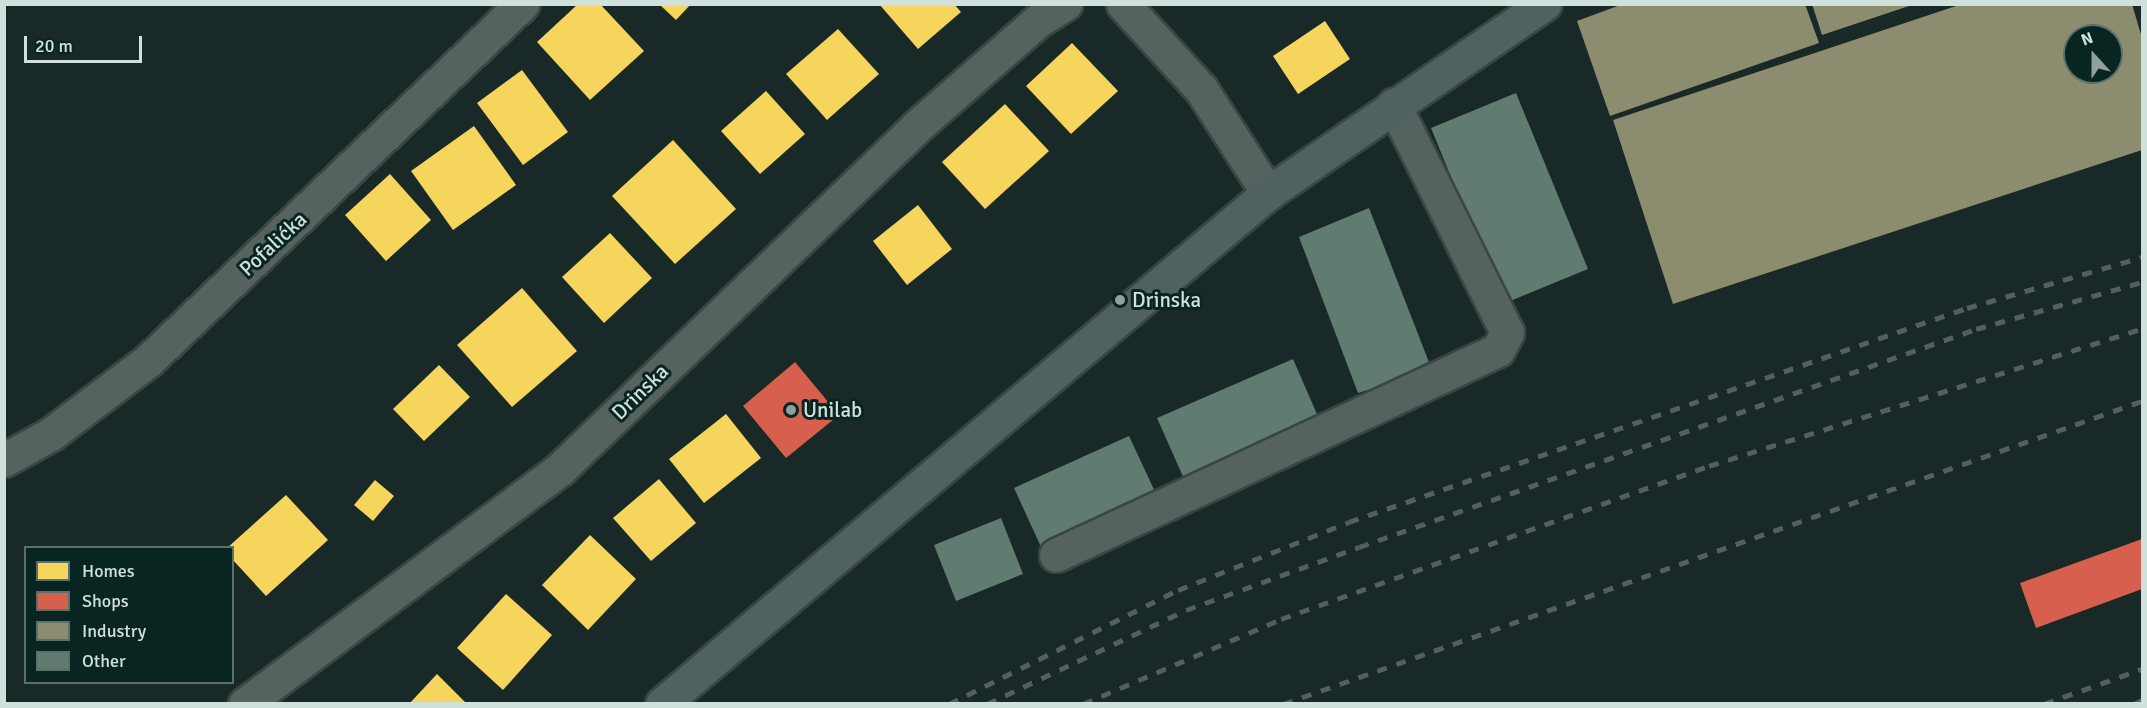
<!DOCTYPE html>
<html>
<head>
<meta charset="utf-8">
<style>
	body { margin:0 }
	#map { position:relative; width:2147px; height:708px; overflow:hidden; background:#192927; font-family:Signika,sans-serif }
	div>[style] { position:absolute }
	.homes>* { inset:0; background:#f6d55c }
	.shops>* { inset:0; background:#d6604d }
	.industry>* { inset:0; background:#8c8c6e }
	.building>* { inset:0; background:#607c71 }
	.roads { filter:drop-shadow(2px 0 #394644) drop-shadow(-2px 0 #394644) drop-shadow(0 2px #394644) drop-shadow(0 -2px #394644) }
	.minor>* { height:33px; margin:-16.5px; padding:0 16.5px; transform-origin:16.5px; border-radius:16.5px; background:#556260 }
	.major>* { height:33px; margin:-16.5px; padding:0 16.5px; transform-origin:16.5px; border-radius:16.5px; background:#506161 }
	.rail>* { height:4.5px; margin-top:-2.25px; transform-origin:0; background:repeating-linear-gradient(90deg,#545f5e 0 10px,transparent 0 20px) }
	.dots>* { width:16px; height:16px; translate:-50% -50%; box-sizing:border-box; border:3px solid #092521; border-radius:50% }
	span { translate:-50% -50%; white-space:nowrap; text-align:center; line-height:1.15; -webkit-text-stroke:6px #092521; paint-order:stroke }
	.street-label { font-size:21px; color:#d0e0dd }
	.poi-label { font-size:21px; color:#d0e0dd }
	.left { translate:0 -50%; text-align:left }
	.frame { position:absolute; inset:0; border:6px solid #d0e0dd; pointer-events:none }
	.legend { position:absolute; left:24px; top:546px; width:210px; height:138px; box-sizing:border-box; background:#092521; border:2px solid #59706c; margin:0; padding:8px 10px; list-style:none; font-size:18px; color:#d0e0dd }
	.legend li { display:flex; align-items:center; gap:12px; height:30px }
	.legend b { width:30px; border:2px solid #59706c }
	.north { position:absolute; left:2063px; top:24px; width:60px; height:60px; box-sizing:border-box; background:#092521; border:2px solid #59706c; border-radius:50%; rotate:339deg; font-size:16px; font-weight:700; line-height:24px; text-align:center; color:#d0e0dd }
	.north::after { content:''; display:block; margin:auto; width:21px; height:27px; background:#90a09d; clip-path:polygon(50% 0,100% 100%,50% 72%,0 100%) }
	.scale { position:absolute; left:24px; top:36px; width:118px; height:27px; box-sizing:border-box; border:3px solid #d0e0dd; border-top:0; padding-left:8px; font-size:18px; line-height:21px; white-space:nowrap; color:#d0e0dd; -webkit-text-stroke:4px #092521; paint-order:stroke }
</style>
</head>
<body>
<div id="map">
	<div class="homes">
		<i style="clip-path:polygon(578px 4px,600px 4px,644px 51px,590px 100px,537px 42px)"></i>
		<i style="clip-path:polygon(659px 4px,691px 4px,676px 20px)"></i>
		<i style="clip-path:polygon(879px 4px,954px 4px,961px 12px,918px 49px)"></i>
		<i style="clip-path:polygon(1325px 21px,1350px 59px,1298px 94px,1273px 56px)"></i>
		<i style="clip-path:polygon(838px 29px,879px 74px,827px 120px,786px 74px)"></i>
		<i style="clip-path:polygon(1072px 43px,1118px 91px,1071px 134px,1026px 86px)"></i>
		<i style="clip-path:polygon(522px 70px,568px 132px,523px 165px,477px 103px)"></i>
		<i style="clip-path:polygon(766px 91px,805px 134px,760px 174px,721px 131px)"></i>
		<i style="clip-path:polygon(1005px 104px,1049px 151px,985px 209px,942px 162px)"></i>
		<i style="clip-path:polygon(474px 126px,516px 185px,453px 230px,411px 171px)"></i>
		<i style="clip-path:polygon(673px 140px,736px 209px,675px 264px,612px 196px)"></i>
		<i style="clip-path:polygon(390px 174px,431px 220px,386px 261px,345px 215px)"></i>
		<i style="clip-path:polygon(918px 205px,952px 249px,907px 285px,873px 241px)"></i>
		<i style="clip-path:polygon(610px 233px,652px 278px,604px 323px,562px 277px)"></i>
		<i style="clip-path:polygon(522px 288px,577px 351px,512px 407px,457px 345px)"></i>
		<i style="clip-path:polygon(439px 365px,470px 397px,424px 441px,393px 409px)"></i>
		<i style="clip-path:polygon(726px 414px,761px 458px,704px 503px,669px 459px)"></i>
		<i style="clip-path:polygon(659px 479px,696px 523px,651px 561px,613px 518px)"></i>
		<i style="clip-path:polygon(375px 480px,394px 496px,373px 521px,354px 505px)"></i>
		<i style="clip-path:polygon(286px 495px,328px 540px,266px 596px,232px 559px,232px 548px,227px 548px)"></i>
		<i style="clip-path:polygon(590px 535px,636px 579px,588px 630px,542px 585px)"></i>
		<i style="clip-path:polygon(506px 594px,552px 635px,503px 690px,457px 648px)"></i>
		<i style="clip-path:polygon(437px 674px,467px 704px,409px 704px)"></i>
	</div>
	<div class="shops">
		<i style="clip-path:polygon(795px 362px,839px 415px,786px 458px,743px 406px)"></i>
		<i style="clip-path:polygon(2142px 539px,2142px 589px,2036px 628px,2020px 583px)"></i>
	</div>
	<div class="industry">
		<i style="clip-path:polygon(1623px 4px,1805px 4px,1819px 43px,1610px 116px,1577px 21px)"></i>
		<i style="clip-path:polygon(1812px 4px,1912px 4px,1912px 5px,1822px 35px)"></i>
		<i style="clip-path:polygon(evenodd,1962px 4px,2132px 4px,2142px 38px,2142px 150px,1673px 304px,1613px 120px,1962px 4px,2075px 36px,2111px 36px,2111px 72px,2075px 72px,2075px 36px)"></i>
	</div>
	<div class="building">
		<i style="clip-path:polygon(1516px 93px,1588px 269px,1503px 304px,1431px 128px)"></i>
		<i style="clip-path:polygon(1369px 208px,1432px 370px,1358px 393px,1299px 237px)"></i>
		<i style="clip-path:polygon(1293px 359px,1320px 421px,1185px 481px,1157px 418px)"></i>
		<i style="clip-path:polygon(1129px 436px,1157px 496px,1042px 549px,1014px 488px)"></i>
		<i style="clip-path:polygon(1001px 518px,1023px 574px,956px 601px,934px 545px)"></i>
	</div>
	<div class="roads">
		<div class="minor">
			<i style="left:1123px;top:4px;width:115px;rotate:47.5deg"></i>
			<i style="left:1201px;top:89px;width:124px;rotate:57.2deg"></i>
			<i style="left:4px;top:460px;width:54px;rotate:-29deg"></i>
			<i style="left:51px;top:434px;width:123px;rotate:-37.1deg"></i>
			<i style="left:149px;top:360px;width:516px;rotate:-43.66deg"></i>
			<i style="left:1056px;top:555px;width:487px;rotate:-24.9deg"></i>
			<i style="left:1498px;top:350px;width:20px;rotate:-63deg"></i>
			<i style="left:1507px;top:332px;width:254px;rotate:-116.5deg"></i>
			<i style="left:245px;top:704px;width:393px;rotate:-36.7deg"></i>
			<i style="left:560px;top:469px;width:492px;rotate:-43.8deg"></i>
			<i style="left:915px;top:128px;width:164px;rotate:-41.1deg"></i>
			<i style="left:1039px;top:20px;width:31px;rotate:-32deg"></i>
		</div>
		<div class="major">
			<i style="left:662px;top:704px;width:793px;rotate:-40.14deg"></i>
			<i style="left:1268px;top:193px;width:335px;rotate:-34.4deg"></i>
		</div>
	</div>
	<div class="rail">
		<i style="left:949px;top:704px;width:256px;rotate:-26.5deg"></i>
		<i style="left:1178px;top:590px;width:184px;rotate:-21.7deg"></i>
		<i style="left:1349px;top:522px;width:654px;rotate:-19.1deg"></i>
		<i style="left:1967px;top:308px;width:182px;rotate:-16.2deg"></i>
		<i style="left:987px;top:704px;width:220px;rotate:-25.3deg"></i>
		<i style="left:1186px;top:610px;width:184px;rotate:-20deg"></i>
		<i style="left:1359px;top:547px;width:654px;rotate:-19.46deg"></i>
		<i style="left:1976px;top:329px;width:173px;rotate:-15.8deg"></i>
		<i style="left:1083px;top:704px;width:215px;rotate:-23.2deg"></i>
		<i style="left:1281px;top:619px;width:455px;rotate:-19.7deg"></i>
		<i style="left:1709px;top:466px;width:454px;rotate:-17.6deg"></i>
		<i style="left:1283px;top:704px;width:911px;rotate:-19.43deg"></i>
		<i style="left:2044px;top:704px;width:104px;rotate:-19.7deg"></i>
		<i style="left:2134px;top:704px;width:9px;rotate:-27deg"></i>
	</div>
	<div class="dots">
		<i style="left:1120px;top:300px;background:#90a09d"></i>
		<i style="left:791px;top:410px;background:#90a09d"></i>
	</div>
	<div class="street-label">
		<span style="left:273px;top:244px;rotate:-43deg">Pofalićka</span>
		<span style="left:640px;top:392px;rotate:-44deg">Drinska</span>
	</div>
	<div class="poi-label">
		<span class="left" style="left:1132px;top:300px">Drinska</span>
		<span class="left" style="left:803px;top:410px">Unilab</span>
	</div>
	<div class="frame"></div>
	<ul class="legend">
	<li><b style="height:16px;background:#f6d55c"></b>Homes</li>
	<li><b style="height:16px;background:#d6604d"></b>Shops</li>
	<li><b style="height:16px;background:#8c8c6e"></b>Industry</li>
	<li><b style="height:16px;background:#607c71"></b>Other</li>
	</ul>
	<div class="north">N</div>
	<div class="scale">20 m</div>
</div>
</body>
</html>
